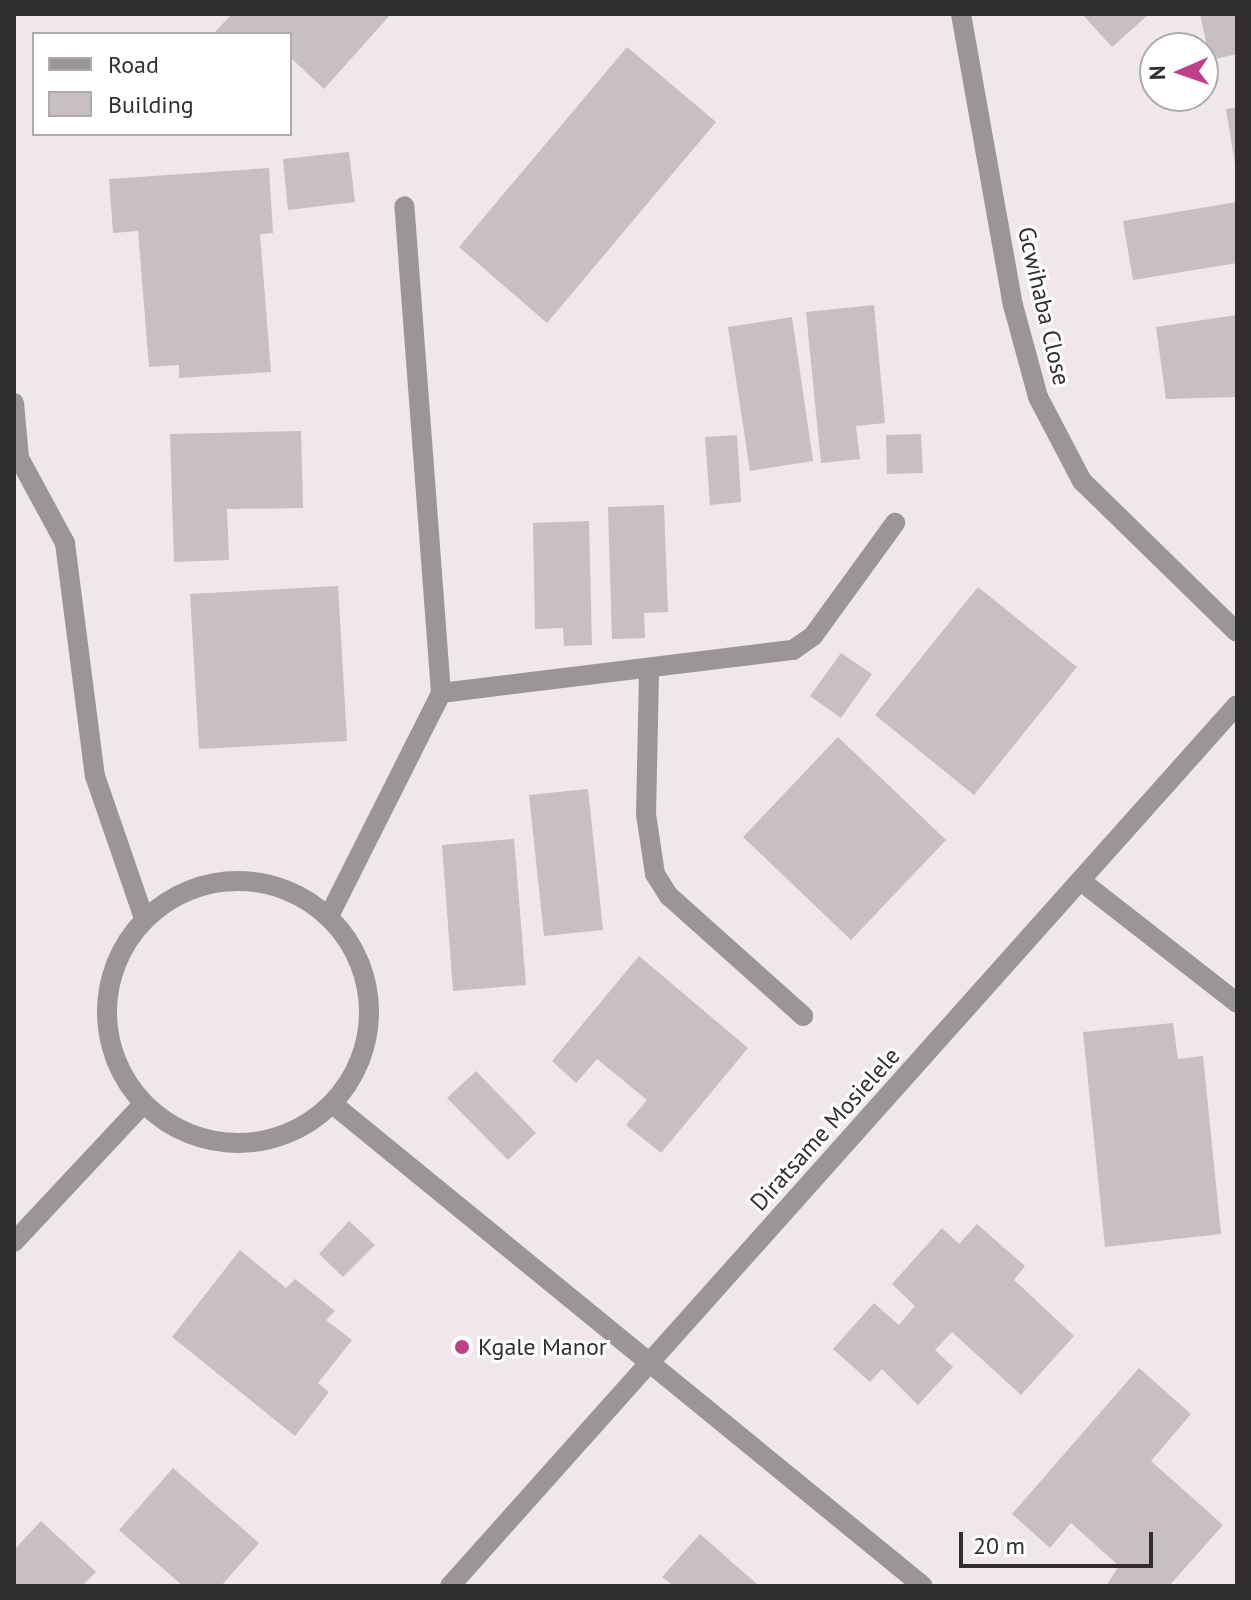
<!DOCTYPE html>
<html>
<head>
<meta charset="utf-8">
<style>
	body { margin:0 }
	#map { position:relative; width:1251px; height:1600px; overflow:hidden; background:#efe7eb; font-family:"PT Sans",sans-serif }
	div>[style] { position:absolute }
	.building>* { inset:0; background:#c7bfc3 }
	.minor>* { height:20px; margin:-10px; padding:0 10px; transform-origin:10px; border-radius:10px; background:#9a9698 }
	.minor>.ring { margin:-10px; padding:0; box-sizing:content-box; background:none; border:20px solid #9a9698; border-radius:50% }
	.dots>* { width:22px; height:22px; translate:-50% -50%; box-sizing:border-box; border:4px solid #fff; border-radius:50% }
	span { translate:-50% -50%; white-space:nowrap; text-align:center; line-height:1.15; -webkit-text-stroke:6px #fff; paint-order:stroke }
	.street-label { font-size:24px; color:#312e2f }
	.poi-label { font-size:24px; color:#312e2f }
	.left { translate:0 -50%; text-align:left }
	.frame { position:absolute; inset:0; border:16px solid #312e2f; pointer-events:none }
	.legend { position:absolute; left:32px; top:32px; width:260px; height:104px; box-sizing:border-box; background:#fff; border:2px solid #adabac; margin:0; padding:10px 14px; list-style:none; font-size:24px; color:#312e2f }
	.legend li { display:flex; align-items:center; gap:16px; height:40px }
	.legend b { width:40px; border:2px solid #adabac }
	.north { position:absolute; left:1139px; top:32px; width:80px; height:80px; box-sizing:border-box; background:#fff; border:2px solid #adabac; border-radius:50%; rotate:268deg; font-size:22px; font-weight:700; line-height:32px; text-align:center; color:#312e2f }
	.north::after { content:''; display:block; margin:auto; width:28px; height:36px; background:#c03f89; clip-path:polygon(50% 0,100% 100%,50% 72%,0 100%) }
	.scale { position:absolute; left:959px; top:1532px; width:194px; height:36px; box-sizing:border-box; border:4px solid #312e2f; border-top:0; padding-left:10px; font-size:24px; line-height:28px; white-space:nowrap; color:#312e2f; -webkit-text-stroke:6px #fff; paint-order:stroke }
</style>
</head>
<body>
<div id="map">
	<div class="building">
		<i style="clip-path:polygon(232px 14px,391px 14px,324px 89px,290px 57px,290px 34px,213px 34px)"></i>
		<i style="clip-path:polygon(1082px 14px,1149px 14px,1112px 47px)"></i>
		<i style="clip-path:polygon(1200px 14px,1237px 14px,1237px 54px,1210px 60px)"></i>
		<i style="clip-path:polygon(627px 47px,716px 122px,547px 323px,459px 247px)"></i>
		<i style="clip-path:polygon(1237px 107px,1237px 164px,1235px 164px,1226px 109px)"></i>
		<i style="clip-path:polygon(349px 152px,355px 202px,288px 210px,283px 159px)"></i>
		<i style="clip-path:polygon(269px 168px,273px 233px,260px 234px,271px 372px,179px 378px,179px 365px,149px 367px,138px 231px,113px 233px,109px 179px)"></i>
		<i style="clip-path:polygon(1237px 202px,1237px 263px,1133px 280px,1123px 221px)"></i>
		<i style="clip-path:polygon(874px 305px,885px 423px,856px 426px,860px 459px,821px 463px,806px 312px)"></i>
		<i style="clip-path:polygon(1237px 315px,1237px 397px,1166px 399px,1156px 327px)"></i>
		<i style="clip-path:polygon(792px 317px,813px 461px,750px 471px,728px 327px)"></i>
		<i style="clip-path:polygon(301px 431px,303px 508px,227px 509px,229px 560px,174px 562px,170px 434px)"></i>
		<i style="clip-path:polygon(921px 434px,923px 473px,887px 474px,886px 435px)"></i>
		<i style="clip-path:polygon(737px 435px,741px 502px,710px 505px,705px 437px)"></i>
		<i style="clip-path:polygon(664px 505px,668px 612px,644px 613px,645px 638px,612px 639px,608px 507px)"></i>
		<i style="clip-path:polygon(589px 521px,592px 645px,564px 646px,563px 628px,535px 629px,533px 523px)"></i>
		<i style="clip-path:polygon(338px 586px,347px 741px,199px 749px,190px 594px)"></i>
		<i style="clip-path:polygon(978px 587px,1077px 667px,974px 795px,875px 715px)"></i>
		<i style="clip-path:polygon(841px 653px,872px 674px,841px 718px,810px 696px)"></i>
		<i style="clip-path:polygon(838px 737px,946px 840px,851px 940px,743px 837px)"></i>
		<i style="clip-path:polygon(588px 789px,603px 930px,544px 936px,529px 795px)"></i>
		<i style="clip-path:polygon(514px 839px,526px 985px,453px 991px,442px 845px)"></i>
		<i style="clip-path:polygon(639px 956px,748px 1048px,661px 1153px,626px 1125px,647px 1100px,597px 1059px,576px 1083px,552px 1061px)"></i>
		<i style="clip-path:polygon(1173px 1023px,1178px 1059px,1203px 1056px,1221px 1234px,1105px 1247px,1083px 1032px)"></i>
		<i style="clip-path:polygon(476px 1071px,536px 1133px,508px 1160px,447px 1098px)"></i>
		<i style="clip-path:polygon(349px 1221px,375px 1245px,343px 1277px,319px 1254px)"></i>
		<i style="clip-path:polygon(977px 1224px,1025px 1266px,1014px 1280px,1074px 1336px,1021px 1395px,952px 1332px,935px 1350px,953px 1367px,918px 1405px,882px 1369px,870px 1382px,833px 1349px,874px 1303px,899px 1325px,915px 1306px,892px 1284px,942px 1228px,959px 1244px)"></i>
		<i style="clip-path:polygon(240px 1250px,286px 1288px,295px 1279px,335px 1311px,326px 1320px,352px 1340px,318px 1383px,329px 1392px,295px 1436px,172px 1337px)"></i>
		<i style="clip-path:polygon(1139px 1368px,1191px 1414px,1151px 1461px,1223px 1525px,1169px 1586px,1106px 1586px,1119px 1566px,1071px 1523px,1050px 1548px,1012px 1514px)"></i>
		<i style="clip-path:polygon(173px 1468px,259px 1543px,221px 1586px,183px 1586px,119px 1530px)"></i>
		<i style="clip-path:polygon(41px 1521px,96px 1572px,82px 1586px,14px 1586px,14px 1550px)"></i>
		<i style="clip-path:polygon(700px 1534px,759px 1586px,674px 1586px,662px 1577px)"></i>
	</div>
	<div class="minor">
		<i style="left:961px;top:14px;width:296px;rotate:79.9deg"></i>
		<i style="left:1013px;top:305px;width:95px;rotate:74.8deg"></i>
		<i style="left:1038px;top:397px;width:95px;rotate:62.4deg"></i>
		<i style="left:1082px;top:481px;width:216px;rotate:44.3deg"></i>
		<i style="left:14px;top:403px;width:55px;rotate:84.8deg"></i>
		<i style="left:19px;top:458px;width:97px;rotate:61.6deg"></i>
		<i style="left:65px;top:543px;width:235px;rotate:82.7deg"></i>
		<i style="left:95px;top:776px;width:150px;rotate:71deg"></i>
		<i style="left:649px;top:673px;width:141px;rotate:91.2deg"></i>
		<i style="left:646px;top:814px;width:61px;rotate:81.5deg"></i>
		<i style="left:655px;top:874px;width:26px;rotate:58deg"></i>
		<i style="left:669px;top:896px;width:180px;rotate:41.8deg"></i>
		<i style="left:441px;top:693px;width:355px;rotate:-7deg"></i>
		<i style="left:793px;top:650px;width:24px;rotate:-35deg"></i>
		<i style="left:813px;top:636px;width:140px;rotate:-54deg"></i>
		<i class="ring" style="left:107px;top:881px;width:242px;height:242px"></i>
		<i style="left:1081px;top:881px;width:198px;rotate:38deg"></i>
		<i style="left:329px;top:916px;width:250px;rotate:-63.3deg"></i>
		<i style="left:441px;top:693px;width:488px;rotate:-94.3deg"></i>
		<i style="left:334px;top:1105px;width:760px;rotate:39.24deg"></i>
		<i style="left:14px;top:1242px;width:187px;rotate:-46.9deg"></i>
		<i style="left:450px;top:1586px;width:1181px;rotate:-48.23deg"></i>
	</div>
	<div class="dots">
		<i style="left:462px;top:1347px;background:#c03f89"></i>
	</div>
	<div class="street-label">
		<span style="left:1044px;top:306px;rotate:77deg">Gcwihaba Close</span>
		<span style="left:825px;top:1129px;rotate:-48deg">Diratsame Mosielele</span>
	</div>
	<div class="poi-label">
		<span class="left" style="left:478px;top:1347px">Kgale Manor</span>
	</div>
	<div class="frame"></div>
	<ul class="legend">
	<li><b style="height:10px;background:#9a9698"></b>Road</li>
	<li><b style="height:22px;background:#c7bfc3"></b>Building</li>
	</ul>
	<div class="north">N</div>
	<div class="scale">20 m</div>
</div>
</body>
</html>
